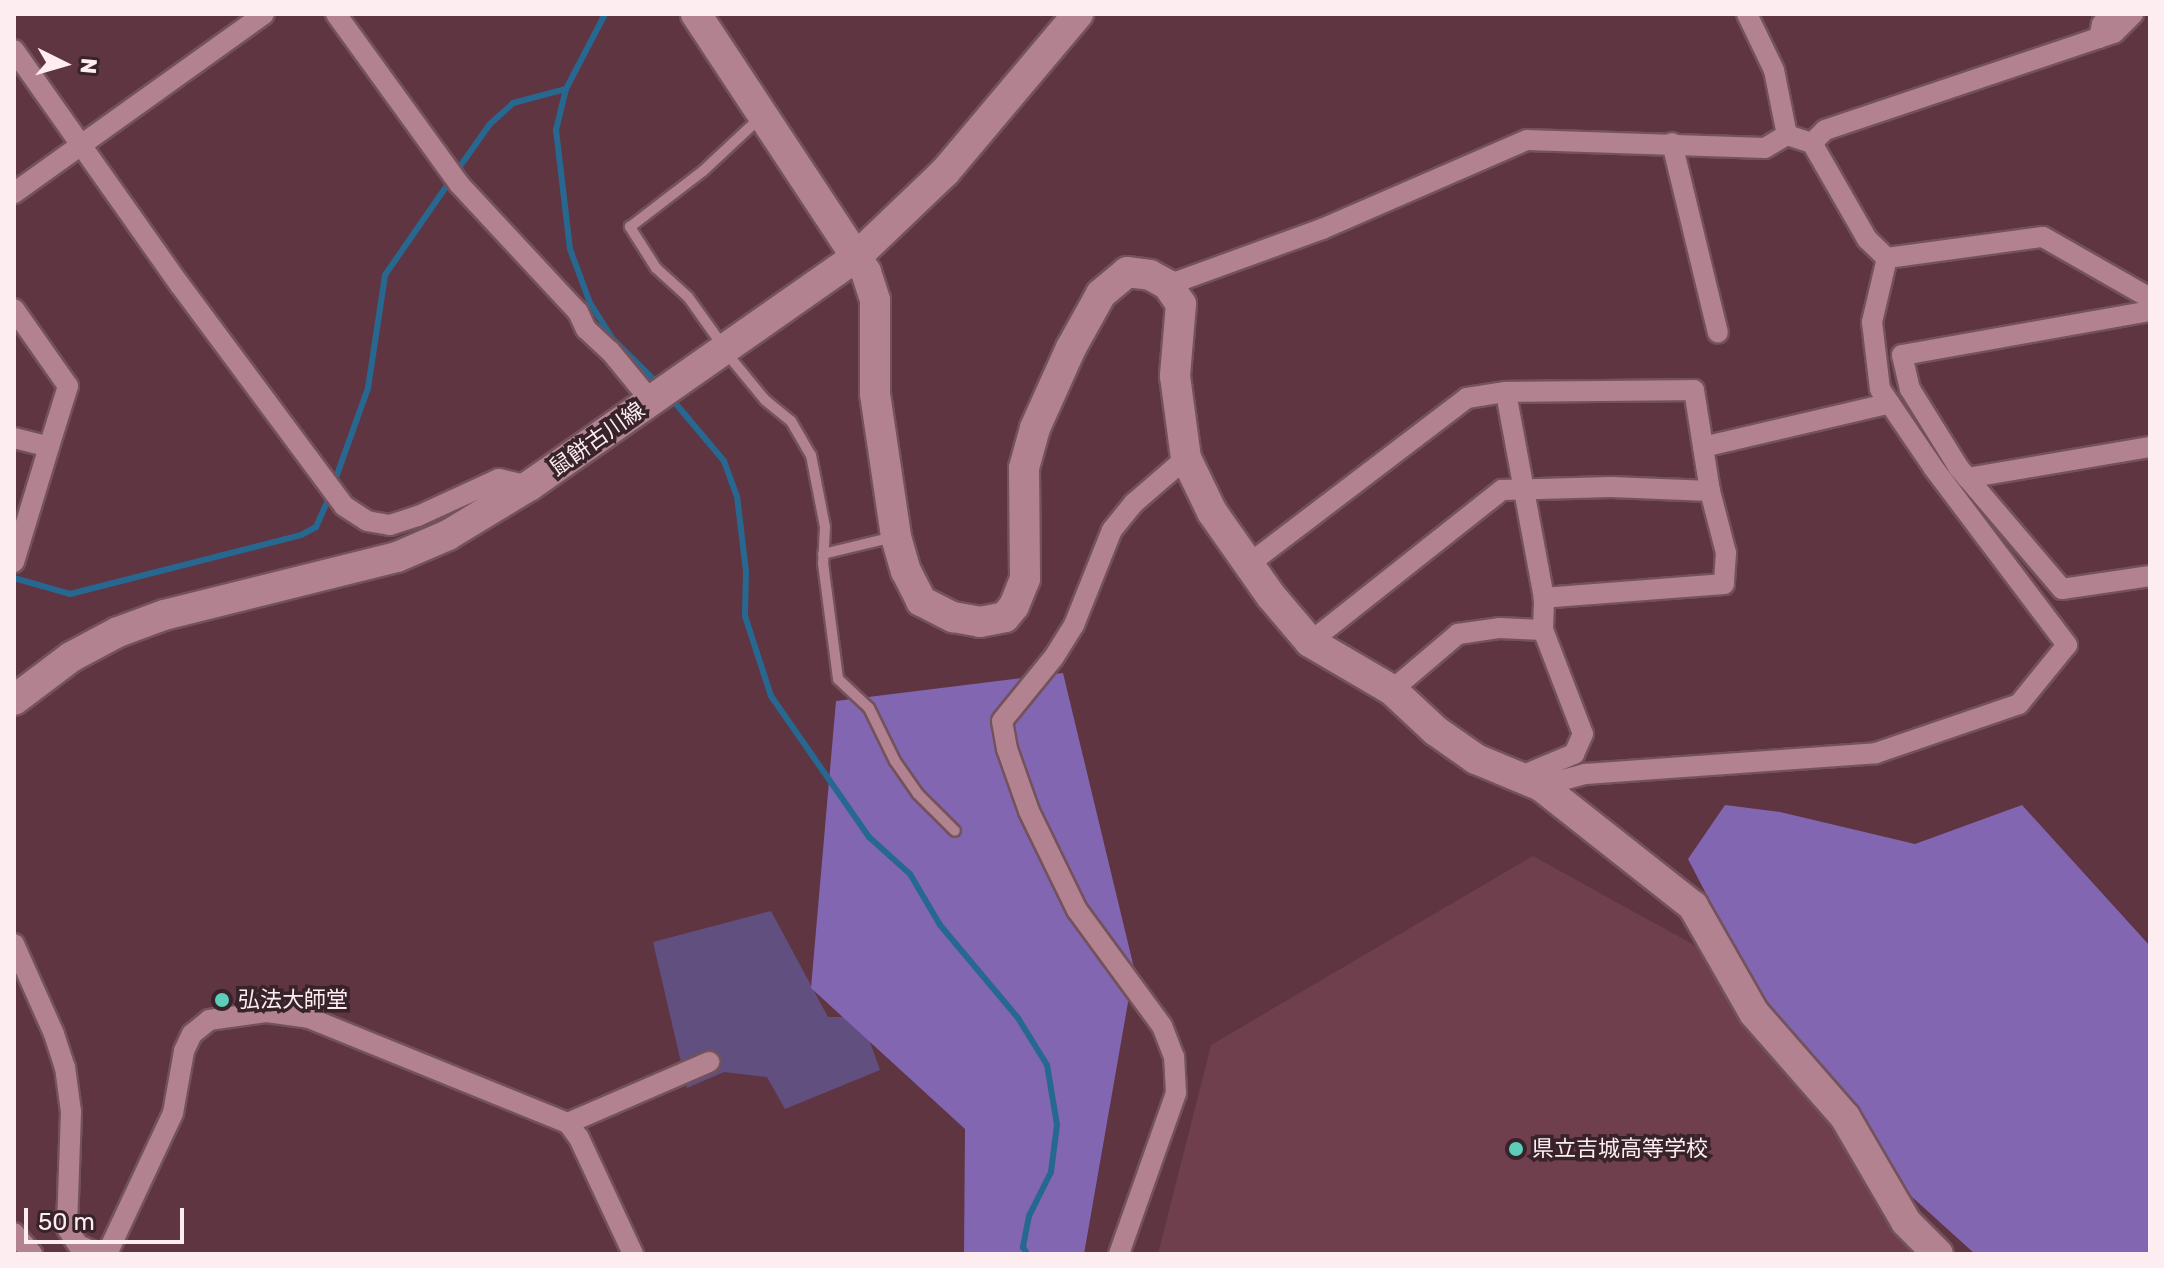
<!DOCTYPE html>
<html>
<head>
<meta charset="utf-8">
<style>
	body { margin:0 }
	#map { position:relative; width:2164px; height:1268px; overflow:hidden; background:#5f3542; font-family:Rubik,"Noto Sans JP",sans-serif }
	div>[style] { position:absolute }
	.built>* { inset:0; background:#6f3f4e }
	.green>* { inset:0; background:#614f80 }
	.forest>* { inset:0; background:#8366b1 }
	.stream>* { height:6px; margin:-3px; padding:0 3px; transform-origin:3px; border-radius:3px; background:#276891 }
	.roads { filter:drop-shadow(2px 0 #73525c) drop-shadow(-2px 0 #73525c) drop-shadow(0 2px #73525c) drop-shadow(0 -2px #73525c) }
	.lane>* { height:10px; margin:-5px; padding:0 5px; transform-origin:5px; border-radius:5px; background:#b38290 }
	.street>* { height:20px; margin:-10px; padding:0 10px; transform-origin:10px; border-radius:10px; background:#b38290 }
	.secondary>* { height:30px; margin:-15px; padding:0 15px; transform-origin:15px; border-radius:15px; background:#b38290 }
	.dots>* { width:22px; height:22px; translate:-50% -50%; box-sizing:border-box; border:4px solid #372329; border-radius:50% }
	span { translate:-50% -50%; white-space:nowrap; text-align:center; line-height:1.15; -webkit-text-stroke:7px #372329; paint-order:stroke }
	.street-label { font-size:22px; color:#fdedf1 }
	.poi-label { font-size:22px; color:#fdedf1 }
	.left { translate:0 -50%; text-align:left }
	.frame { position:absolute; inset:0; border:16px solid #fdedf1; pointer-events:none }
	.north { position:absolute; left:24px; top:24px; width:80px; height:80px; -webkit-text-stroke:6px #372329; paint-order:stroke; rotate:95deg; font-size:22px; font-weight:700; line-height:32px; text-align:center; color:#fdedf1 }
	.north::after { content:''; display:block; margin:auto; width:28px; height:36px; background:#fdedf1; clip-path:polygon(50% 0,100% 100%,50% 72%,0 100%) }
	.scale { position:absolute; left:24px; top:1208px; width:160px; height:36px; box-sizing:border-box; border:4px solid #fdedf1; border-top:0; padding-left:10px; font-size:24px; line-height:28px; white-space:nowrap; color:#fdedf1; -webkit-text-stroke:6px #372329; paint-order:stroke }
</style>
</head>
<body>
<div id="map">
	<div class="built">
		<i style="clip-path:polygon(1533px 856px,1694px 945px,1925px 1254px,1158px 1254px,1211px 1045px)"></i>
	</div>
	<div class="green">
		<i style="clip-path:polygon(771px 911px,828px 1017px,861px 1017px,880px 1070px,785px 1109px,767px 1077px,724px 1072px,687px 1088px,653px 942px)"></i>
	</div>
	<div class="forest">
		<i style="clip-path:polygon(1063px 673px,1134px 968px,1084px 1254px,964px 1254px,965px 1129px,811px 988px,836px 701px)"></i>
		<i style="clip-path:polygon(1725px 805px,1780px 812px,1915px 844px,2022px 805px,2150px 946px,2150px 1254px,1975px 1254px,1911px 1196px,1768px 1013px,1688px 859px)"></i>
	</div>
	<div class="stream">
		<i style="left:605px;top:14px;width:85px;rotate:117.5deg"></i>
		<i style="left:566px;top:89px;width:42px;rotate:103.7deg"></i>
		<i style="left:556px;top:130px;width:120px;rotate:83.3deg"></i>
		<i style="left:570px;top:249px;width:58px;rotate:69.7deg"></i>
		<i style="left:590px;top:303px;width:41px;rotate:57.8deg"></i>
		<i style="left:612px;top:338px;width:65px;rotate:45deg"></i>
		<i style="left:456px;top:172px;width:59px;rotate:-54.7deg"></i>
		<i style="left:490px;top:124px;width:31px;rotate:-42deg"></i>
		<i style="left:513px;top:103px;width:55px;rotate:-14.8deg"></i>
		<i style="left:671px;top:398px;width:82px;rotate:49.9deg"></i>
		<i style="left:724px;top:461px;width:37px;rotate:70deg"></i>
		<i style="left:737px;top:496px;width:76px;rotate:83.2deg"></i>
		<i style="left:746px;top:571px;width:45px;rotate:91.3deg"></i>
		<i style="left:745px;top:616px;width:84px;rotate:72deg"></i>
		<i style="left:771px;top:696px;width:172px;rotate:55.2deg"></i>
		<i style="left:869px;top:837px;width:55px;rotate:42.1deg"></i>
		<i style="left:910px;top:874px;width:59px;rotate:59.5deg"></i>
		<i style="left:940px;top:925px;width:121px;rotate:50deg"></i>
		<i style="left:1018px;top:1018px;width:55px;rotate:58.3deg"></i>
		<i style="left:1047px;top:1065px;width:61px;rotate:80.5deg"></i>
		<i style="left:1057px;top:1125px;width:47px;rotate:97.3deg"></i>
		<i style="left:1051px;top:1172px;width:49px;rotate:116.6deg"></i>
		<i style="left:1029px;top:1216px;width:32px;rotate:101deg"></i>
		<i style="left:1023px;top:1247px;width:8px;rotate:60deg"></i>
		<i style="left:334px;top:483px;width:101px;rotate:-70.3deg"></i>
		<i style="left:368px;top:388px;width:114px;rotate:-81.4deg"></i>
		<i style="left:385px;top:275px;width:114px;rotate:-55.3deg"></i>
		<i style="left:14px;top:578px;width:58px;rotate:15.9deg"></i>
		<i style="left:70px;top:594px;width:238px;rotate:-14.3deg"></i>
		<i style="left:301px;top:535px;width:17px;rotate:-28deg"></i>
		<i style="left:316px;top:527px;width:37px;rotate:-66deg"></i>
	</div>
	<div class="roads">
		<div class="lane">
			<i style="left:723px;top:346px;width:60px;rotate:-125.5deg"></i>
			<i style="left:688px;top:297px;width:43px;rotate:-137.8deg"></i>
			<i style="left:656px;top:268px;width:49px;rotate:-122.4deg"></i>
			<i style="left:630px;top:227px;width:92px;rotate:-37.5deg"></i>
			<i style="left:703px;top:171px;width:81px;rotate:-43deg"></i>
			<i style="left:733px;top:361px;width:50px;rotate:50.6deg"></i>
			<i style="left:765px;top:400px;width:33px;rotate:39deg"></i>
			<i style="left:791px;top:421px;width:39px;rotate:60deg"></i>
			<i style="left:811px;top:455px;width:73px;rotate:79deg"></i>
			<i style="left:825px;top:527px;width:36px;rotate:93deg"></i>
			<i style="left:823px;top:563px;width:117px;rotate:82.6deg"></i>
			<i style="left:838px;top:679px;width:42px;rotate:43.1deg"></i>
			<i style="left:869px;top:708px;width:59px;rotate:63.9deg"></i>
			<i style="left:895px;top:761px;width:40px;rotate:55.1deg"></i>
			<i style="left:918px;top:794px;width:52px;rotate:45deg"></i>
			<i style="left:823px;top:554px;width:73px;rotate:-13.5deg"></i>
		</div>
		<div class="street">
			<i style="left:336px;top:14px;width:210px;rotate:54.1deg"></i>
			<i style="left:459px;top:184px;width:175px;rotate:47.1deg"></i>
			<i style="left:578px;top:312px;width:19px;rotate:65deg"></i>
			<i style="left:586px;top:329px;width:33px;rotate:43deg"></i>
			<i style="left:610px;top:351px;width:65px;rotate:50.6deg"></i>
			<i style="left:1747px;top:14px;width:62px;rotate:64.3deg"></i>
			<i style="left:1774px;top:70px;width:66px;rotate:78.7deg"></i>
			<i style="left:2099px;top:38px;width:14px;rotate:-78deg"></i>
			<i style="left:2102px;top:24px;width:13px;rotate:-51deg"></i>
			<i style="left:14px;top:50px;width:288px;rotate:54.8deg"></i>
			<i style="left:180px;top:285px;width:275px;rotate:53.4deg"></i>
			<i style="left:344px;top:506px;width:27px;rotate:33deg"></i>
			<i style="left:367px;top:521px;width:23px;rotate:10deg"></i>
			<i style="left:390px;top:525px;width:29px;rotate:-18deg"></i>
			<i style="left:418px;top:516px;width:89px;rotate:-24.6deg"></i>
			<i style="left:499px;top:479px;width:31px;rotate:13deg"></i>
			<i style="left:1672px;top:143px;width:195px;rotate:76.4deg"></i>
			<i style="left:1812px;top:143px;width:18px;rotate:-45deg"></i>
			<i style="left:1825px;top:130px;width:305px;rotate:-18.6deg"></i>
			<i style="left:2114px;top:33px;width:27px;rotate:-45deg"></i>
			<i style="left:14px;top:193px;width:307px;rotate:-35.6deg"></i>
			<i style="left:1168px;top:285px;width:164px;rotate:-20deg"></i>
			<i style="left:1322px;top:229px;width:223px;rotate:-23.5deg"></i>
			<i style="left:1527px;top:140px;width:238px;rotate:1.9deg"></i>
			<i style="left:1765px;top:148px;width:26px;rotate:-31deg"></i>
			<i style="left:1787px;top:135px;width:26px;rotate:18deg"></i>
			<i style="left:1812px;top:143px;width:111px;rotate:60.2deg"></i>
			<i style="left:1867px;top:239px;width:28px;rotate:44deg"></i>
			<i style="left:1887px;top:258px;width:157px;rotate:-7.7deg"></i>
			<i style="left:2043px;top:237px;width:123px;rotate:29.7deg"></i>
			<i style="left:14px;top:309px;width:94px;rotate:55deg"></i>
			<i style="left:68px;top:386px;width:64px;rotate:107.3deg"></i>
			<i style="left:2150px;top:311px;width:252px;rotate:169.9deg"></i>
			<i style="left:1902px;top:355px;width:35px;rotate:77deg"></i>
			<i style="left:1910px;top:389px;width:93px;rotate:58.2deg"></i>
			<i style="left:1959px;top:468px;width:159px;rotate:49.6deg"></i>
			<i style="left:2062px;top:589px;width:89px;rotate:-8.4deg"></i>
			<i style="left:14px;top:438px;width:36px;rotate:14deg"></i>
			<i style="left:49px;top:447px;width:120px;rotate:106.9deg"></i>
			<i style="left:1703px;top:447px;width:192px;rotate:-13.2deg"></i>
			<i style="left:1967px;top:478px;width:186px;rotate:-9.6deg"></i>
			<i style="left:1249px;top:564px;width:274px;rotate:-37.3deg"></i>
			<i style="left:1467px;top:398px;width:39px;rotate:-9deg"></i>
			<i style="left:1506px;top:392px;width:188px;rotate:-0.6deg"></i>
			<i style="left:1694px;top:390px;width:102px;rotate:81deg"></i>
			<i style="left:1710px;top:491px;width:64px;rotate:75.5deg"></i>
			<i style="left:1726px;top:553px;width:31px;rotate:94deg"></i>
			<i style="left:1724px;top:584px;width:181px;rotate:175.6deg"></i>
			<i style="left:1544px;top:598px;width:209px;rotate:-100.5deg"></i>
			<i style="left:1310px;top:642px;width:245px;rotate:-38.4deg"></i>
			<i style="left:1502px;top:490px;width:109px;rotate:-1.6deg"></i>
			<i style="left:1611px;top:487px;width:99px;rotate:2.3deg"></i>
			<i style="left:1392px;top:690px;width:87px;rotate:-40.3deg"></i>
			<i style="left:1458px;top:634px;width:41px;rotate:-8.3deg"></i>
			<i style="left:1499px;top:628px;width:44px;rotate:2.6deg"></i>
			<i style="left:1519px;top:777px;width:60px;rotate:-22.7deg"></i>
			<i style="left:1574px;top:754px;width:22px;rotate:-66deg"></i>
			<i style="left:1583px;top:734px;width:111px;rotate:-111deg"></i>
			<i style="left:1543px;top:630px;width:32px;rotate:-88deg"></i>
			<i style="left:1541px;top:786px;width:46px;rotate:-15.3deg"></i>
			<i style="left:1585px;top:774px;width:292px;rotate:-4.1deg"></i>
			<i style="left:1876px;top:753px;width:151px;rotate:-18.9deg"></i>
			<i style="left:2019px;top:704px;width:76px;rotate:-50.9deg"></i>
			<i style="left:2067px;top:645px;width:223px;rotate:-127deg"></i>
			<i style="left:1933px;top:467px;width:94px;rotate:-124.2deg"></i>
			<i style="left:1880px;top:389px;width:67px;rotate:-96.8deg"></i>
			<i style="left:1872px;top:322px;width:66px;rotate:-76.8deg"></i>
			<i style="left:14px;top:944px;width:98px;rotate:66deg"></i>
			<i style="left:54px;top:1034px;width:35px;rotate:72deg"></i>
			<i style="left:65px;top:1067px;width:45px;rotate:82.4deg"></i>
			<i style="left:71px;top:1112px;width:116px;rotate:92deg"></i>
			<i style="left:67px;top:1228px;width:20px;rotate:57deg"></i>
			<i style="left:78px;top:1245px;width:22px;rotate:24deg"></i>
			<i style="left:568px;top:1123px;width:154px;rotate:-23.4deg"></i>
			<i style="left:14px;top:1233px;width:28px;rotate:49deg"></i>
			<i style="left:107px;top:1254px;width:156px;rotate:-64.9deg"></i>
			<i style="left:173px;top:1113px;width:63px;rotate:-79.9deg"></i>
			<i style="left:184px;top:1051px;width:19px;rotate:-65deg"></i>
			<i style="left:192px;top:1034px;width:22px;rotate:-39deg"></i>
			<i style="left:209px;top:1020px;width:59px;rotate:-7.9deg"></i>
			<i style="left:267px;top:1012px;width:42px;rotate:8.1deg"></i>
			<i style="left:309px;top:1018px;width:279px;rotate:22.1deg"></i>
			<i style="left:568px;top:1123px;width:19px;rotate:54deg"></i>
			<i style="left:579px;top:1138px;width:128px;rotate:65deg"></i>
			<i style="left:1119px;top:1254px;width:171px;rotate:-70.5deg"></i>
			<i style="left:1176px;top:1093px;width:36px;rotate:-93deg"></i>
			<i style="left:1174px;top:1057px;width:33px;rotate:-111deg"></i>
			<i style="left:1162px;top:1026px;width:144px;rotate:-126.2deg"></i>
			<i style="left:1077px;top:910px;width:110px;rotate:-115.9deg"></i>
			<i style="left:1029px;top:811px;width:66px;rotate:-109.5deg"></i>
			<i style="left:1007px;top:749px;width:28px;rotate:-100deg"></i>
			<i style="left:1002px;top:721px;width:82px;rotate:-50.9deg"></i>
			<i style="left:1054px;top:657px;width:38px;rotate:-58deg"></i>
			<i style="left:1074px;top:625px;width:102px;rotate:-68.2deg"></i>
			<i style="left:1112px;top:530px;width:35px;rotate:-51deg"></i>
			<i style="left:1134px;top:503px;width:69px;rotate:-40.9deg"></i>
		</div>
		<div class="secondary">
			<i style="left:696px;top:14px;width:309px;rotate:56.6deg"></i>
			<i style="left:866px;top:272px;width:29px;rotate:72deg"></i>
			<i style="left:875px;top:300px;width:94px;rotate:90deg"></i>
			<i style="left:875px;top:394px;width:145px;rotate:81.6deg"></i>
			<i style="left:896px;top:537px;width:35px;rotate:74deg"></i>
			<i style="left:906px;top:571px;width:34px;rotate:63deg"></i>
			<i style="left:921px;top:601px;width:36px;rotate:27deg"></i>
			<i style="left:953px;top:617px;width:27px;rotate:10deg"></i>
			<i style="left:980px;top:622px;width:25px;rotate:-11deg"></i>
			<i style="left:1005px;top:617px;width:14px;rotate:-51deg"></i>
			<i style="left:1014px;top:606px;width:29px;rotate:-68deg"></i>
			<i style="left:1025px;top:579px;width:111px;rotate:-90.5deg"></i>
			<i style="left:1024px;top:468px;width:41px;rotate:-74.6deg"></i>
			<i style="left:1035px;top:428px;width:88px;rotate:-65.8deg"></i>
			<i style="left:1071px;top:348px;width:62px;rotate:-60.9deg"></i>
			<i style="left:1101px;top:294px;width:34px;rotate:-40deg"></i>
			<i style="left:1127px;top:272px;width:23px;rotate:7deg"></i>
			<i style="left:1150px;top:275px;width:21px;rotate:29deg"></i>
			<i style="left:1168px;top:285px;width:23px;rotate:56deg"></i>
			<i style="left:1181px;top:304px;width:72px;rotate:94.8deg"></i>
			<i style="left:1175px;top:376px;width:83px;rotate:82.4deg"></i>
			<i style="left:1186px;top:458px;width:60px;rotate:64.3deg"></i>
			<i style="left:1212px;top:512px;width:103px;rotate:54.9deg"></i>
			<i style="left:1271px;top:596px;width:60px;rotate:49.7deg"></i>
			<i style="left:1310px;top:642px;width:95px;rotate:30.3deg"></i>
			<i style="left:1392px;top:690px;width:60px;rotate:43deg"></i>
			<i style="left:1436px;top:731px;width:49px;rotate:35deg"></i>
			<i style="left:1476px;top:759px;width:70px;rotate:22.6deg"></i>
			<i style="left:1541px;top:786px;width:194px;rotate:38.3deg"></i>
			<i style="left:1693px;top:906px;width:123px;rotate:60.3deg"></i>
			<i style="left:1754px;top:1013px;width:138px;rotate:48.8deg"></i>
			<i style="left:1845px;top:1117px;width:121px;rotate:59.8deg"></i>
			<i style="left:1906px;top:1222px;width:45px;rotate:45deg"></i>
			<i style="left:14px;top:700px;width:71px;rotate:-37deg"></i>
			<i style="left:71px;top:657px;width:53px;rotate:-28deg"></i>
			<i style="left:118px;top:632px;width:49px;rotate:-20.3deg"></i>
			<i style="left:164px;top:615px;width:240px;rotate:-14deg"></i>
			<i style="left:397px;top:557px;width:56px;rotate:-23.3deg"></i>
			<i style="left:448px;top:535px;width:95px;rotate:-31.2deg"></i>
			<i style="left:529px;top:486px;width:399px;rotate:-35deg"></i>
			<i style="left:856px;top:257px;width:123px;rotate:-43.7deg"></i>
			<i style="left:945px;top:172px;width:207px;rotate:-49.9deg"></i>
		</div>
	</div>
	<div class="dots">
		<i style="left:222px;top:1000px;background:#5cceba"></i>
		<i style="left:1516px;top:1149px;background:#5cceba"></i>
	</div>
	<div class="street-label">
		<span style="left:597px;top:439px;rotate:-35deg">鼠餅古川線</span>
	</div>
	<div class="poi-label">
		<span class="left" style="left:238px;top:1000px">弘法大師堂</span>
		<span class="left" style="left:1532px;top:1149px">県立吉城高等学校</span>
	</div>
	<div class="frame"></div>
	<div class="north">N</div>
	<div class="scale">50 m</div>
</div>
</body>
</html>
